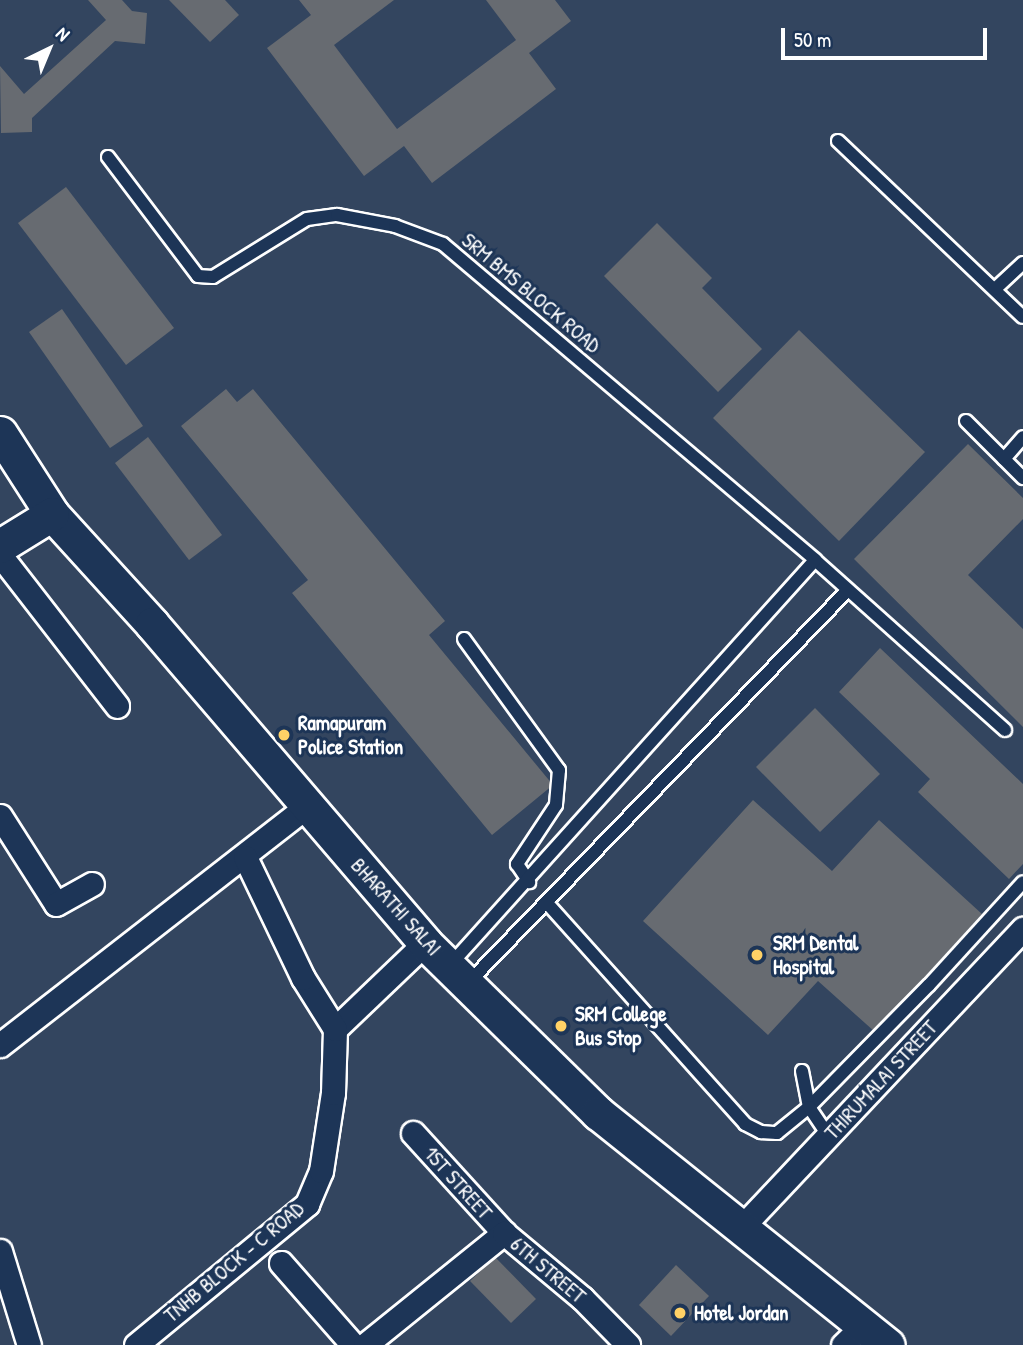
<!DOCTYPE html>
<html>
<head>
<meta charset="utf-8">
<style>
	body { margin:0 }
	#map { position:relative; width:1023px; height:1345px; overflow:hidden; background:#33455f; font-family:"Patrick Hand",sans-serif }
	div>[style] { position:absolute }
	.building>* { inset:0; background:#676b71 }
	.roads { filter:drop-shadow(2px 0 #fff) drop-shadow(-2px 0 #fff) drop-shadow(0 2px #fff) drop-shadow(0 -2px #fff) }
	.lane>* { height:12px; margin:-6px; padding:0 6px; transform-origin:6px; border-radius:6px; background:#1d3557 }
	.street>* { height:23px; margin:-11.5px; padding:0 11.5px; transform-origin:11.5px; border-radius:11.5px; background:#1d3557 }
	.secondary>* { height:33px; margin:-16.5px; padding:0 16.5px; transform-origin:16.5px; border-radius:16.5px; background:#1d3557 }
	.dots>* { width:19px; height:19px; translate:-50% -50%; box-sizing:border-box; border:4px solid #1d3557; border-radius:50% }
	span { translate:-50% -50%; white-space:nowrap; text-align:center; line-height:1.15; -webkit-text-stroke:6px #1d3557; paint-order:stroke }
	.street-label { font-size:21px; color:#fff }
	.poi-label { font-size:21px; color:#fff; font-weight:700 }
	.left { translate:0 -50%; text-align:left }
	.north { position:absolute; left:14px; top:14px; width:70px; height:70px; -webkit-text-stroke:5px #1d3557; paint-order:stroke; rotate:43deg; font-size:19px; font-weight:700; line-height:28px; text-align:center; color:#fff }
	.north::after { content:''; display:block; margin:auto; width:24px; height:32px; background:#fff; clip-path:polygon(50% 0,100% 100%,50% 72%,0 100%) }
	.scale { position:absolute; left:781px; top:28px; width:206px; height:32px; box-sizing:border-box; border:4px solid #fff; border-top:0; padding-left:9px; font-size:21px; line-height:24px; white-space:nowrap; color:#fff; -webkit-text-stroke:5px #1d3557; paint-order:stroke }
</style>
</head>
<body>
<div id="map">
	<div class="building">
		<i style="clip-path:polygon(88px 0,122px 0,132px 11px,147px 13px,145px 44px,115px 41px,32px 118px,32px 132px,1px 133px,0 66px,24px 94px,106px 20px)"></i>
		<i style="clip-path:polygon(169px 0,225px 0,239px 15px,210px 42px)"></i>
		<i style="clip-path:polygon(299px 0,394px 0,334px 45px,397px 129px,516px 40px,486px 0,555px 0,571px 21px,529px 53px,556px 89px,432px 183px,404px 146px,364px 176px,267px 48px,311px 15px)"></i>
		<i style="clip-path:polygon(66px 187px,174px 328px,126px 365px,18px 223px)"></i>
		<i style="clip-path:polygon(657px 223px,712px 278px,702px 288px,762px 349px,718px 392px,604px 276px)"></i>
		<i style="clip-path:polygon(62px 309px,143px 426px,110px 448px,29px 332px)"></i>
		<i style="clip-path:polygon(799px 330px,925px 452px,839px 541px,713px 418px)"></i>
		<i style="clip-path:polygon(226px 389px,237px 402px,253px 389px,445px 621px,429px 635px,553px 785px,492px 835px,292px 593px,308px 580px,181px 426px)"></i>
		<i style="clip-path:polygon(148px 437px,222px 535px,189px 560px,115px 463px)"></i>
		<i style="clip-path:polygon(968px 444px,1023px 498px,1023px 519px,968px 575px,1023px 629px,1023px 727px,854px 559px)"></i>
		<i style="clip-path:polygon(880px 648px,1023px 784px,1023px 864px,1009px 879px,918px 792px,930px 779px,839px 692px)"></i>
		<i style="clip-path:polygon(815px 708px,880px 774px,820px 832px,756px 767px)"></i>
		<i style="clip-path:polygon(753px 800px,832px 871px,879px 820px,982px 914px,875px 1032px,818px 981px,768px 1035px,643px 921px)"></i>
		<i style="clip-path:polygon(495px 1257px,536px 1299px,511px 1323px,470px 1281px)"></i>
		<i style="clip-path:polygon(676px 1265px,709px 1296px,671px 1336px,639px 1305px)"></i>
	</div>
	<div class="roads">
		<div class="lane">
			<i style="left:838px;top:141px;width:255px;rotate:43.6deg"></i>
			<i style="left:108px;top:157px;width:149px;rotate:52.9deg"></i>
			<i style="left:198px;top:276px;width:15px;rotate:4deg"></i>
			<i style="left:213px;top:277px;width:110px;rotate:-31.7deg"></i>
			<i style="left:307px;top:219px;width:30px;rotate:-8deg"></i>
			<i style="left:337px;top:215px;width:59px;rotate:10.7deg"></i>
			<i style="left:395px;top:226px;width:51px;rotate:20.6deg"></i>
			<i style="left:443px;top:244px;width:488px;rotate:40.3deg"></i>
			<i style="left:815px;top:560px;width:255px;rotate:41.8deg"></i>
			<i style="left:995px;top:289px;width:38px;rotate:-43deg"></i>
			<i style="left:966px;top:421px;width:81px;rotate:45deg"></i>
			<i style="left:1004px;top:459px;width:29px;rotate:-49deg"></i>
			<i style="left:464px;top:639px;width:162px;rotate:54.1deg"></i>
			<i style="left:559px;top:770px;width:35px;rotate:95deg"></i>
			<i style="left:556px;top:805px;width:71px;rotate:123.5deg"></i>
			<i style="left:517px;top:864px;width:22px;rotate:56deg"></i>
			<i style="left:547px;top:903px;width:297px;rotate:48.1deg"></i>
			<i style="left:745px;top:1124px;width:18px;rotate:27deg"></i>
			<i style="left:761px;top:1132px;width:16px;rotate:4deg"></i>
			<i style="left:777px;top:1133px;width:41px;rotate:-39.1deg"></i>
			<i style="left:809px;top:1107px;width:171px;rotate:-45.5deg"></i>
			<i style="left:929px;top:985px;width:139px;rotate:-47.6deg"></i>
			<i style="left:450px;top:965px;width:545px;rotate:-47.97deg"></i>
			<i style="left:469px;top:982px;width:545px;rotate:-45.97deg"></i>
			<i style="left:802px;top:1071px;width:37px;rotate:79deg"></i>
			<i style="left:809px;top:1107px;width:34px;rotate:56deg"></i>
		</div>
		<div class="street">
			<i style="left:0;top:555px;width:191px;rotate:52.2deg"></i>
			<i style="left:0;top:816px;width:104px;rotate:57.5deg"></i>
			<i style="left:56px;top:904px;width:41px;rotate:-29.1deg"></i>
			<i style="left:335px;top:1029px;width:124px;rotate:-43.7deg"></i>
			<i style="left:0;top:1045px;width:389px;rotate:-37.9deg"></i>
			<i style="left:413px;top:1133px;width:135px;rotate:47.7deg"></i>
			<i style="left:739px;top:1230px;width:414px;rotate:-46.7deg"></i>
			<i style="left:0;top:1251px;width:98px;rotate:72.9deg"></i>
			<i style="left:281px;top:1263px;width:109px;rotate:48.7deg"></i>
			<i style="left:136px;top:1345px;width:222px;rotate:-39.5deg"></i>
			<i style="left:307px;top:1204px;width:36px;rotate:-67deg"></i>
			<i style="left:321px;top:1171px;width:79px;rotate:-81.3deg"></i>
			<i style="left:333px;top:1093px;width:64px;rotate:-88.2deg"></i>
			<i style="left:335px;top:1029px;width:60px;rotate:-122.1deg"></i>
			<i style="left:303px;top:978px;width:134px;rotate:-115.6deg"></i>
			<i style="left:365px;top:1345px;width:179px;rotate:-38.9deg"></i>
			<i style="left:504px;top:1233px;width:102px;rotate:39.8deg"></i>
			<i style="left:582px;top:1298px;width:66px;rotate:45.6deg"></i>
			<i style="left:843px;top:1345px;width:29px;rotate:-44deg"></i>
		</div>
		<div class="secondary">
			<i style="left:0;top:433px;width:96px;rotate:57.3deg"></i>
			<i style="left:52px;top:514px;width:149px;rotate:47.7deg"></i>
			<i style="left:152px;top:624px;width:420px;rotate:49.4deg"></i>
			<i style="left:425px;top:943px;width:243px;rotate:44.5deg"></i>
			<i style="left:598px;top:1113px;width:371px;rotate:38.7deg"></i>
			<i style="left:0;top:546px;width:61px;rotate:-31.6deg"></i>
		</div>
	</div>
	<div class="dots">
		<i style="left:284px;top:735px;background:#ffd166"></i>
		<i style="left:757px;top:955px;background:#ffd166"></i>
		<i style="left:561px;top:1026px;background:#ffd166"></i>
		<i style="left:680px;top:1313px;background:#ffd166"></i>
	</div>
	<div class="street-label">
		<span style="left:531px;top:293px;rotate:40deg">SRM BMS BLOCK ROAD</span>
		<span style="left:396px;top:907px;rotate:48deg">BHARATHI SALAI</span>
		<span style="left:881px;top:1080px;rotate:-47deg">THIRUMALAI STREET</span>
		<span style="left:458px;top:1183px;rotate:48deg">1ST STREET</span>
		<span style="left:234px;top:1262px;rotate:-40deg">TNHB BLOCK - C ROAD</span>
		<span style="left:548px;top:1270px;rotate:40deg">6TH STREET</span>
	</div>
	<div class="poi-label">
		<span class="left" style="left:298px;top:735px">Ramapuram<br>Police Station</span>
		<span class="left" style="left:773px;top:955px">SRM Dental<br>Hospital</span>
		<span class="left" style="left:575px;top:1026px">SRM College<br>Bus Stop</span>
		<span class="left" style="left:694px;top:1313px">Hotel Jordan</span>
	</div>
	<div class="north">N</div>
	<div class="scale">50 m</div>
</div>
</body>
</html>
